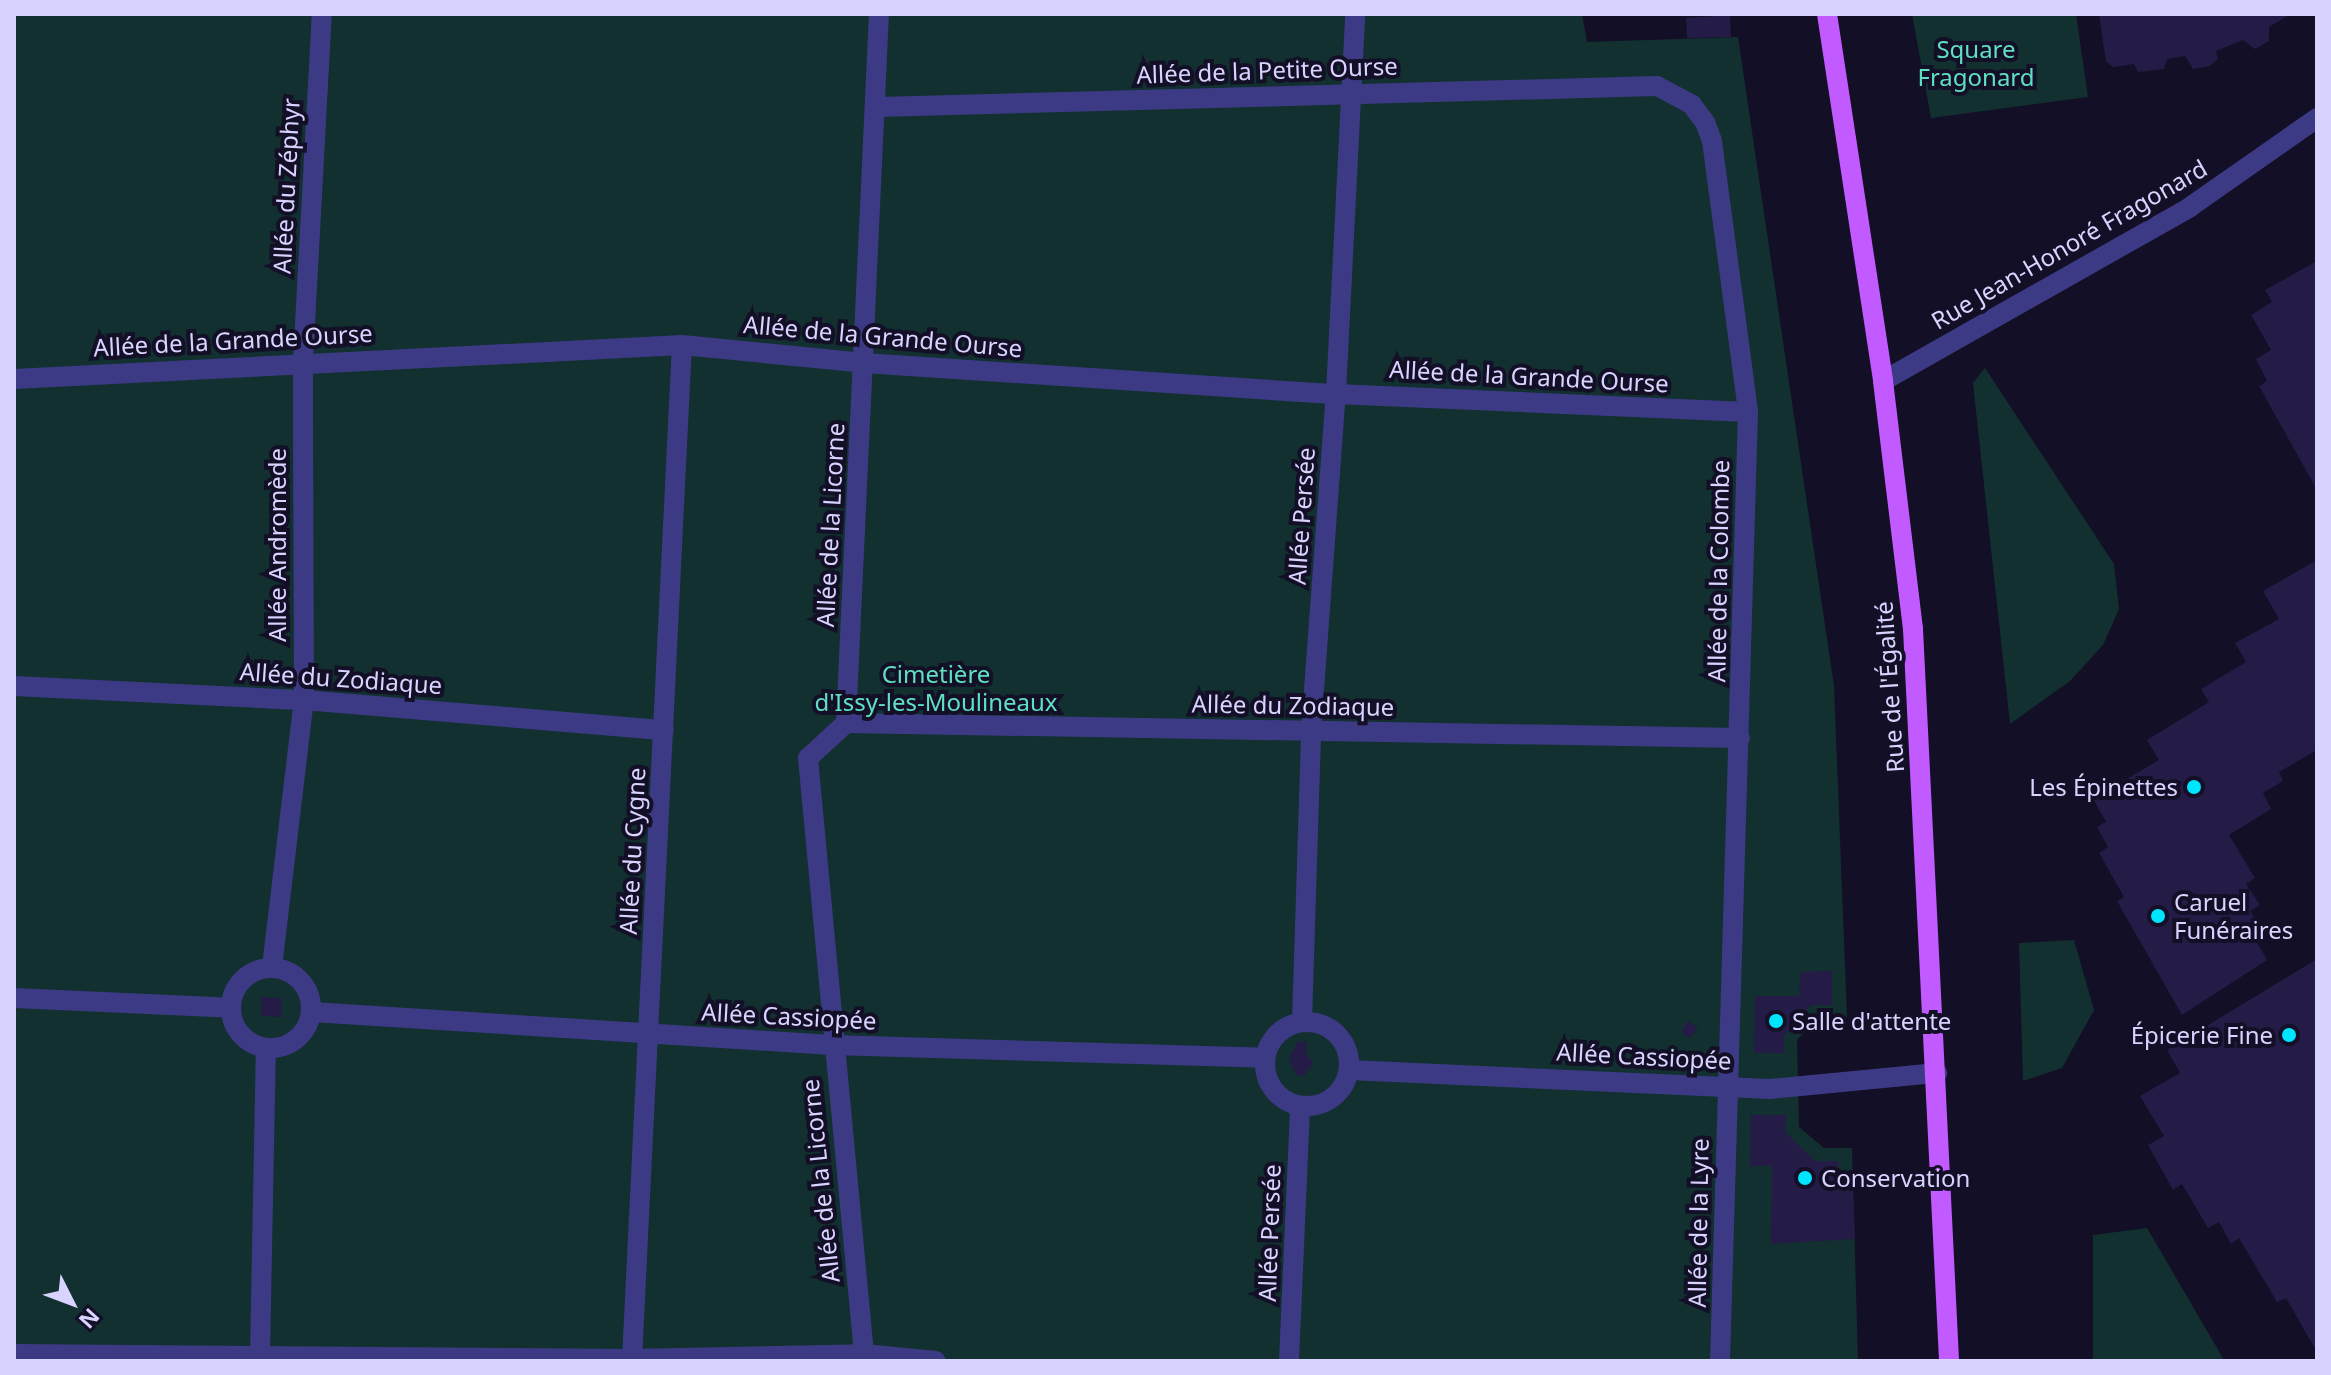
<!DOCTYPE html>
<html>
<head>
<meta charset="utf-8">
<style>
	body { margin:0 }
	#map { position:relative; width:2331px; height:1375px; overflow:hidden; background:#130f26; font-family:"Noto Sans",sans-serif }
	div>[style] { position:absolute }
	.green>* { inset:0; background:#12302f }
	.building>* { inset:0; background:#241b47 }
	.minor>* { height:20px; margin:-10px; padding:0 10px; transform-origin:10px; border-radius:10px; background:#3d3a85 }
	.minor>.ring { margin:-10px; padding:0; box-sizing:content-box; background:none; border:20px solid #3d3a85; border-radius:50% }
	.major>* { height:20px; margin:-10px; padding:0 10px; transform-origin:10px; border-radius:10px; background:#c25bff }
	.dots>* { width:22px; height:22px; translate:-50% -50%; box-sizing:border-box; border:4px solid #130f26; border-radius:50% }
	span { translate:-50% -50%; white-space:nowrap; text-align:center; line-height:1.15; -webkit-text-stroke:8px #130f26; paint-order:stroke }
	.park-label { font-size:24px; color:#5fe0c0 }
	.street-label { font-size:24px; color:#d9d4ff }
	.poi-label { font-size:24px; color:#d9d4ff }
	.right { translate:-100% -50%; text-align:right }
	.left { translate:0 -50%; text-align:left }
	.frame { position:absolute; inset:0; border:16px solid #d9d4ff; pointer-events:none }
	.north { position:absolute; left:32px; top:1263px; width:80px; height:80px; -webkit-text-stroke:6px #130f26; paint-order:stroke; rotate:132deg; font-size:22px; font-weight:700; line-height:32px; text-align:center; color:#d9d4ff }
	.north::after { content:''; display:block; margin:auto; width:28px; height:36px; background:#d9d4ff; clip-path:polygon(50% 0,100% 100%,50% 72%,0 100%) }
</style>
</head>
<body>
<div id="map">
	<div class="green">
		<i style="clip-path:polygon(14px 14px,1582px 14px,1587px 42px,1738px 37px,1834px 686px,1847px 1017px,1817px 1019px,1797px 1040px,1799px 1127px,1824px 1148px,1852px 1148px,1858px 1361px,14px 1361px)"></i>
		<i style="clip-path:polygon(1912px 14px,2076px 14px,2088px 97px,1931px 118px)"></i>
		<i style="clip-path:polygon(1985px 368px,2114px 564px,2119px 609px,2103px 645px,2070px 681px,2010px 724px,1973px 383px)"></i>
		<i style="clip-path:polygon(2074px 940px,2094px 1010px,2062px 1068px,2023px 1081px,2019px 943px)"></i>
		<i style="clip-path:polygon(2147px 1228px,2224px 1360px,2093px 1361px,2093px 1235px)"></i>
	</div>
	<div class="building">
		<i style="clip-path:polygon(2099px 14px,2291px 14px,2269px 27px,2269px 41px,2255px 49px,2243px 40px,2216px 51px,2218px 59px,2210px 66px,2193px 69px,2185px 56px,2167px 59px,2164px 69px,2138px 72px,2134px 64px,2113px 67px,2106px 62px)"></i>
		<i style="clip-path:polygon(1730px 15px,1731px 37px,1687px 38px,1686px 18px)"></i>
		<i style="clip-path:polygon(2317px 261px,2317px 490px,2259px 386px,2267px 381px,2256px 359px,2271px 350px,2251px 315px,2272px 302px,2265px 290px)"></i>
		<i style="clip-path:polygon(2317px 560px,2317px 750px,2279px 772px,2283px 781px,2263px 793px,2271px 809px,2229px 835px,2255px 878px,2246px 884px,2260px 905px,2250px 911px,2263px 931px,2254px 937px,2267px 960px,2182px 1015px,2117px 901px,2124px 897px,2099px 853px,2108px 847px,2097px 827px,2106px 822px,2093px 799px,2159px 760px,2147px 740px,2209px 702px,2201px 689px,2246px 662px,2235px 643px,2279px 619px,2263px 591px)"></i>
		<i style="clip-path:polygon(2317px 959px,2317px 1352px,2286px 1298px,2277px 1302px,2239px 1238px,2231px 1244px,2219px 1222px,2208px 1228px,2182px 1184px,2173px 1190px,2148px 1145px,2164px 1136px,2140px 1096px,2180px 1073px,2167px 1050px)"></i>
		<i style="clip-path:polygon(1832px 971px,1832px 1005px,1811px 1005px,1784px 1036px,1784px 1053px,1754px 1053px,1755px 996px,1799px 996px,1800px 972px)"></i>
		<i style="clip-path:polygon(262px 997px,282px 998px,281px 1017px,261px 1016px)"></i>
		<i style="clip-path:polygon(1688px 1021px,1698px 1028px,1690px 1038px,1681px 1032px)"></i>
		<i style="clip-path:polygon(1298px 1041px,1307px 1042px,1306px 1053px,1313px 1062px,1304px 1076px,1296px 1075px,1289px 1059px)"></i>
		<i style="clip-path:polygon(1751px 1115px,1786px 1115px,1785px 1132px,1815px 1161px,1838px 1161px,1839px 1191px,1853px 1191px,1855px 1239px,1771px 1244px,1772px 1166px,1750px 1166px)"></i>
	</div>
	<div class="minor">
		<i style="left:878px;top:107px;width:779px;rotate:-1.54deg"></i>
		<i style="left:1657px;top:86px;width:40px;rotate:28deg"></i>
		<i style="left:1692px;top:105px;width:21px;rotate:53deg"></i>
		<i style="left:1705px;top:122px;width:20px;rotate:70deg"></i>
		<i style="left:1712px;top:141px;width:273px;rotate:82.4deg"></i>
		<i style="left:1748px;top:412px;width:949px;rotate:91.69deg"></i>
		<i style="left:14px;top:379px;width:669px;rotate:-2.91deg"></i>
		<i style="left:682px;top:345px;width:183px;rotate:5.6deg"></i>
		<i style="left:864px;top:363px;width:473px;rotate:3.8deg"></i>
		<i style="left:1336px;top:394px;width:412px;rotate:2.5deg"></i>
		<i style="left:1883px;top:381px;width:353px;rotate:-29.5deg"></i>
		<i style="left:2190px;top:207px;width:155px;rotate:-35deg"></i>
		<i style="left:14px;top:686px;width:290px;rotate:2.8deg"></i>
		<i style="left:304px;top:700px;width:361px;rotate:4.8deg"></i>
		<i style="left:846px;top:723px;width:894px;rotate:0.96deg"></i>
		<i style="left:272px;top:967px;width:269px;rotate:-83.2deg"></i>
		<i style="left:304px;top:700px;width:339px;rotate:-90.2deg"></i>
		<i style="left:303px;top:361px;width:348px;rotate:-86.9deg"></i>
		<i class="ring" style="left:231px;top:968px;width:60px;height:60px"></i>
		<i style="left:14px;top:998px;width:217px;rotate:2.6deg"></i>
		<i style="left:312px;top:1012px;width:521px;rotate:3.63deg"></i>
		<i style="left:832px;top:1045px;width:433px;rotate:1.7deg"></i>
		<i class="ring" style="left:1265px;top:1022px;width:64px;height:64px"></i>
		<i style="left:1302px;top:1022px;width:291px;rotate:-88.2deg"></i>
		<i style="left:1311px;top:731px;width:338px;rotate:-85.8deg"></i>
		<i style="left:1336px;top:394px;width:380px;rotate:-87.1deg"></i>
		<i style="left:1349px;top:1070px;width:421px;rotate:2.6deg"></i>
		<i style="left:1770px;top:1089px;width:168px;rotate:-5.5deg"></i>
		<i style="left:14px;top:1354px;width:618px;rotate:0.46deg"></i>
		<i style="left:632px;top:1359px;width:232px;rotate:-1.2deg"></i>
		<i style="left:864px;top:1354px;width:72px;rotate:5.6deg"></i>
		<i style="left:260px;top:1354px;width:306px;rotate:-88.9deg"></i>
		<i style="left:864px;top:1354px;width:599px;rotate:-95.37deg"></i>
		<i style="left:808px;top:758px;width:52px;rotate:-42.6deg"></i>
		<i style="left:846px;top:723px;width:710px;rotate:-87.34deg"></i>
		<i style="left:632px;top:1359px;width:1015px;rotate:-87.18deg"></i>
		<i style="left:1289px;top:1361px;width:254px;rotate:-87.5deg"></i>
	</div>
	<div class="major">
		<i style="left:1827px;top:14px;width:371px;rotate:81.3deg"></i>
		<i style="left:1883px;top:381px;width:250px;rotate:83.1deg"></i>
		<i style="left:1913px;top:629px;width:733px;rotate:87.18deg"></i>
	</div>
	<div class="dots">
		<i style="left:2194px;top:787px;background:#00e5ff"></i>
		<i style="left:2158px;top:916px;background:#00e5ff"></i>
		<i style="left:1776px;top:1021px;background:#00e5ff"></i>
		<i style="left:2289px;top:1035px;background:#00e5ff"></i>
		<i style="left:1805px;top:1178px;background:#00e5ff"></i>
	</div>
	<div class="park-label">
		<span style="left:1976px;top:63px">Square<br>Fragonard</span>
		<span style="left:936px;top:688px">Cimetière<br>d'Issy-les-Moulineaux</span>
	</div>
	<div class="street-label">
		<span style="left:1267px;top:70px;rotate:-2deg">Allée de la Petite Ourse</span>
		<span style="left:286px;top:186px;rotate:-87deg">Allée du Zéphyr</span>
		<span style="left:2069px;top:244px;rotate:-30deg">Rue Jean-Honoré Fragonard</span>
		<span style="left:883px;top:336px;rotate:5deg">Allée de la Grande Ourse</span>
		<span style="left:233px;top:340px;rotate:-3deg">Allée de la Grande Ourse</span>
		<span style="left:1529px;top:376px;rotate:3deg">Allée de la Grande Ourse</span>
		<span style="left:1301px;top:516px;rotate:-86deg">Allée Persée</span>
		<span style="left:830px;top:525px;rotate:-87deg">Allée de la Licorne</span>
		<span style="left:277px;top:545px;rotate:-90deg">Allée Andromède</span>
		<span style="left:1718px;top:571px;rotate:-89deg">Allée de la Colombe</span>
		<span style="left:341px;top:678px;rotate:4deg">Allée du Zodiaque</span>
		<span style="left:1889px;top:687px;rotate:-94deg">Rue de l'Égalité</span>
		<span style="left:1293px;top:705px;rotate:1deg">Allée du Zodiaque</span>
		<span style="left:632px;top:851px;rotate:-87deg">Allée du Cygne</span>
		<span style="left:789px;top:1016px;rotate:3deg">Allée Cassiopée</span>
		<span style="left:1644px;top:1056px;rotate:3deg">Allée Cassiopée</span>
		<span style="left:820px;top:1181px;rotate:-96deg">Allée de la Licorne</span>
		<span style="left:1698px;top:1223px;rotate:-89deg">Allée de la Lyre</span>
		<span style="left:1269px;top:1233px;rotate:-88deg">Allée Persée</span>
	</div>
	<div class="poi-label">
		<span class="right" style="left:2178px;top:787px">Les Épinettes</span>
		<span class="left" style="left:2174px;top:916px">Caruel<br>Funéraires</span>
		<span class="left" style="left:1792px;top:1021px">Salle d'attente</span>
		<span class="right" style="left:2273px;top:1035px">Épicerie Fine</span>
		<span class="left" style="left:1821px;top:1178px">Conservation</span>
	</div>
	<div class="frame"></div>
	<div class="north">N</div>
</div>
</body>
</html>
